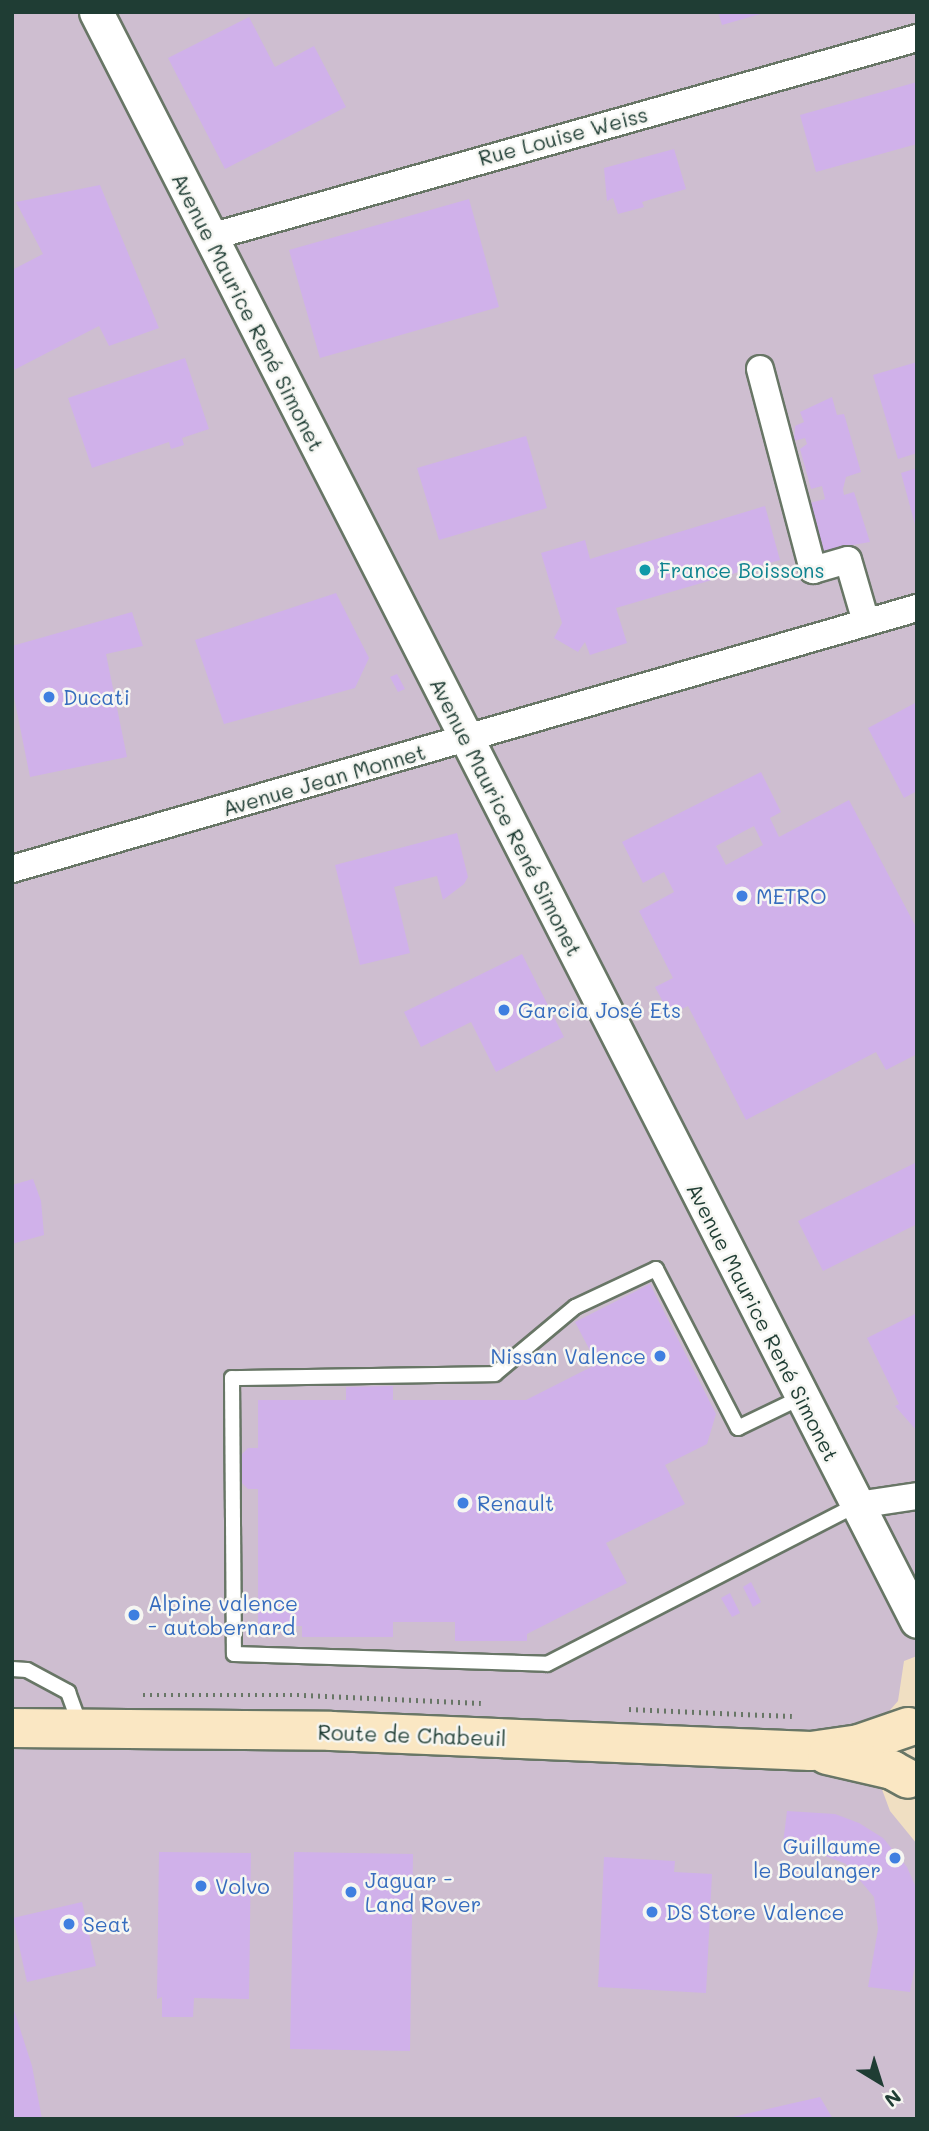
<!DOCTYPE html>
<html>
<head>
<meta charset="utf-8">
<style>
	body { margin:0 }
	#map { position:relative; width:929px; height:2131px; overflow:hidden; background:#f0dfc2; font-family:Mali,sans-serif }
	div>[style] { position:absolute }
	.industrial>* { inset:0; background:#cebed0 }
	.building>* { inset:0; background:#d0b1ea }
	.path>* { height:4.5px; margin-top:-2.25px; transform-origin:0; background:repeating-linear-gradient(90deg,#687666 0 2px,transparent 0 7px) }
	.roads { filter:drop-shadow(2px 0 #687666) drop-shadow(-2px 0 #687666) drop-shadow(0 2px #687666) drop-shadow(0 -2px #687666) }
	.service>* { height:14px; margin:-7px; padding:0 7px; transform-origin:7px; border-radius:7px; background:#fff }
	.minor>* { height:26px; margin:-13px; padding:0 13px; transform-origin:13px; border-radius:13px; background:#fff }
	.tertiary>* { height:33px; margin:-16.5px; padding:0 16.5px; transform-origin:16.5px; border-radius:16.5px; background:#fff }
	.secondary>* { height:38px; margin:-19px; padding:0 19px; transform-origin:19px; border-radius:19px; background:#fae7c3 }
	.dots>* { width:19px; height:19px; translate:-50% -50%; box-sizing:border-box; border:4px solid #f6f6f2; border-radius:50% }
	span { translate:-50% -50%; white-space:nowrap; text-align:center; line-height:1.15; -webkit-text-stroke:5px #f6f6f2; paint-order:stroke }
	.street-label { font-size:21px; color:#1f3d34 }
	.culture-label { font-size:21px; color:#0d838f }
	.left { translate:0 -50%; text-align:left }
	.shop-label { font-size:21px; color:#366cbe }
	.right { translate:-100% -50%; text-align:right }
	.frame { position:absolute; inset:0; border:14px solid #1f3d34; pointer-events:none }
	.north { position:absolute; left:845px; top:2047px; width:70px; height:70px; -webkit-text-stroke:5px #f6f6f2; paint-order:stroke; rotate:142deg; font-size:19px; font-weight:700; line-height:28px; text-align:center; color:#1f3d34 }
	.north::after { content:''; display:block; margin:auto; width:24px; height:32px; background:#1f3d34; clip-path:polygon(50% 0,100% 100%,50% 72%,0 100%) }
</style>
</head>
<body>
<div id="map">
	<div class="industrial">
		<i style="clip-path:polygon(12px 12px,917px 12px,917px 1656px,904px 1661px,898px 1701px,876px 1726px,880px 1784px,890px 1811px,917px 1844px,917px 2119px,12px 2119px)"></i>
	</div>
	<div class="building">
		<i style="clip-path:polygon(718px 12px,764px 12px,764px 13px,722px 25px)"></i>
		<i style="clip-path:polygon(249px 17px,275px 67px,314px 46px,346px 107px,225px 169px,168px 58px)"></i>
		<i style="clip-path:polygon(917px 82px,917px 144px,816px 172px,800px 115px)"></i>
		<i style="clip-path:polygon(674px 149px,686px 189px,642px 202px,644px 207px,618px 214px,613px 198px,607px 201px,604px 168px)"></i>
		<i style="clip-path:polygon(100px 185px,159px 328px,109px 346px,99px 326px,12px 371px,12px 270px,43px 254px,16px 202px)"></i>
		<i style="clip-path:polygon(469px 199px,499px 307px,320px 358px,289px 250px)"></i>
		<i style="clip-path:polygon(185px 358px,209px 429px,182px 438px,184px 445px,171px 449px,169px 442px,92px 468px,68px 398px)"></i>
		<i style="clip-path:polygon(917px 362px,917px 453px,898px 459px,873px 375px)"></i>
		<i style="clip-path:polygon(832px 397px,837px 415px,844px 414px,861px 472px,846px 477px,843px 489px,844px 495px,854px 492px,870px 542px,841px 547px,820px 557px,806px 504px,825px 499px,822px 486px,811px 489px,800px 449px,807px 444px,805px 438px,794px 441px,795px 426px,804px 422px,800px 412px)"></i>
		<i style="clip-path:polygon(526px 436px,547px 508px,439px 540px,417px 468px)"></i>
		<i style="clip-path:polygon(917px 468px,917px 528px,916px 528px,901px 473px)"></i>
		<i style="clip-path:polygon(765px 506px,780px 560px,616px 608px,627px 643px,590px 655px,585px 642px,578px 652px,554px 638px,562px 623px,541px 553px,585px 540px,590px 559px)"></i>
		<i style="clip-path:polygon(336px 593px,369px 658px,355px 688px,224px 724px,195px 640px)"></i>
		<i style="clip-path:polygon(132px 612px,143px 646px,106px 654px,127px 757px,30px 777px,12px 687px,12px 646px)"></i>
		<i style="clip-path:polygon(397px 674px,405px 689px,398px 692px,390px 677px)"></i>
		<i style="clip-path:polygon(917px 702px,917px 791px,904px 798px,868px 728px)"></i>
		<i style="clip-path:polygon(evenodd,761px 772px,781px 812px,770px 818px,779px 837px,849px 800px,917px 929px,917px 1054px,886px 1070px,876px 1052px,746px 1120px,688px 1006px,670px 1015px,655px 987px,673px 978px,639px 911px,674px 892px,664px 872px,643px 883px,622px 842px,761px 772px,754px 826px,763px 845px,726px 865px,716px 846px,754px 826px)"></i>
		<i style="clip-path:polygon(457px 833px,468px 877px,464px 884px,443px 900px,437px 876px,394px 887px,410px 953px,360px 965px,335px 865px)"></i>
		<i style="clip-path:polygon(522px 954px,564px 1037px,496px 1072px,471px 1022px,421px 1047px,404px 1012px)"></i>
		<i style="clip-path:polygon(917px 1162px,917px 1224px,823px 1271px,798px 1221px)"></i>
		<i style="clip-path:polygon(33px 1179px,41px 1201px,44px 1235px,12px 1244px,12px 1185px)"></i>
		<i style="clip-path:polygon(650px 1284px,716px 1414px,707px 1444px,665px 1465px,685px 1504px,606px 1543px,627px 1583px,527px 1634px,527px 1641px,455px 1641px,455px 1622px,393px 1622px,393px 1637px,302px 1637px,302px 1626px,258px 1626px,258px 1489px,248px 1489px,239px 1480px,239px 1457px,248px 1448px,258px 1448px,258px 1400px,346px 1400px,346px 1387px,393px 1386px,393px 1400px,526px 1400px,597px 1364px,575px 1322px)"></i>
		<i style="clip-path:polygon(917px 1313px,917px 1431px,895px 1406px,899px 1404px,867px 1338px)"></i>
		<i style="clip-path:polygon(751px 1582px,761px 1602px,753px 1607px,743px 1587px)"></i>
		<i style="clip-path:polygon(730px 1593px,740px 1613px,732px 1617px,721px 1598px)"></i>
		<i style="clip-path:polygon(787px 1811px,835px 1814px,859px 1823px,883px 1838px,907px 1867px,917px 1890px,917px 1955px,910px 1992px,868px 1987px,878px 1929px,874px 1897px,846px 1864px,823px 1855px,782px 1852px)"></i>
		<i style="clip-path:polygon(159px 1852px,251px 1853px,249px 1999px,194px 1998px,193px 2017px,162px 2017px,162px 1997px,157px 1999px)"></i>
		<i style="clip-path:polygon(294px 1852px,413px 1854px,410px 2051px,290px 2049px)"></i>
		<i style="clip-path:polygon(604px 1857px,675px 1861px,674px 1872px,712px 1874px,706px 1993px,598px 1987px)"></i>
		<i style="clip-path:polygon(82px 1902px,96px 1966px,27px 1982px,13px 1918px)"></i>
		<i style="clip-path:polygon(12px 2004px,32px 2066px,42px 2119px,12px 2119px)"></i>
		<i style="clip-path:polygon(820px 2097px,833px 2119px,728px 2119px,728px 2118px)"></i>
	</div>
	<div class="path">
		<i style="left:143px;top:1695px;width:161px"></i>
		<i style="left:304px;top:1695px;width:177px;rotate:2.6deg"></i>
		<i style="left:629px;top:1709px;width:163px;rotate:2.5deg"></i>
	</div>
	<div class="roads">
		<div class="service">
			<i style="left:802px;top:1397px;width:71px;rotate:154.2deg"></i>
			<i style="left:738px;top:1428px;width:179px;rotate:-117.3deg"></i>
			<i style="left:656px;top:1269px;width:89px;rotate:154.9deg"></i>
			<i style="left:575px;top:1307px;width:104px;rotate:140.1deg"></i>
			<i style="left:495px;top:1374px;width:263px;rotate:179.1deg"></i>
			<i style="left:232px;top:1378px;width:276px;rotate:89.6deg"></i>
			<i style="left:234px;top:1654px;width:313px;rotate:1.8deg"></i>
			<i style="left:547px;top:1664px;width:348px;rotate:-27.2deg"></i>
			<i style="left:12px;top:1669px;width:15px;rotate:4deg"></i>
			<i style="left:27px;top:1670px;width:47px;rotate:28.2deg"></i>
			<i style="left:68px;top:1692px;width:35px;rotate:70deg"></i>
		</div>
		<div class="minor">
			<i style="left:210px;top:237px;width:734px;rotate:-15.72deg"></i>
			<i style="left:760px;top:369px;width:208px;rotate:75.2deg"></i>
			<i style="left:813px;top:570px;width:36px;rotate:-16deg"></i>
			<i style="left:848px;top:560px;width:65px;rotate:73.8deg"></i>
			<i style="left:12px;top:869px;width:942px;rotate:-16.09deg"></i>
			<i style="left:857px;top:1505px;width:61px;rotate:-8.5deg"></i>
		</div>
		<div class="tertiary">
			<i style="left:96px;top:12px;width:1806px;rotate:62.97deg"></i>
		</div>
		<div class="secondary">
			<i style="left:12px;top:1728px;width:319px;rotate:0.5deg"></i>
			<i style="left:331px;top:1731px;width:480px;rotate:2.4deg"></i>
			<i style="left:811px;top:1751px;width:49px;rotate:-8.3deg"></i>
			<i style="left:859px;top:1744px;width:52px;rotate:-19.1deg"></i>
			<i style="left:827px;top:1755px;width:67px;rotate:13deg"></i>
			<i style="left:892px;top:1770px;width:18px;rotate:29deg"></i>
		</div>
	</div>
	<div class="dots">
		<i style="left:645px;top:570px;background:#0f9aa8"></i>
		<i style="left:49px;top:697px;background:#3f7fe0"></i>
		<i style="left:742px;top:896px;background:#3f7fe0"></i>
		<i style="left:504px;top:1010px;background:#3f7fe0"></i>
		<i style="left:660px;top:1356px;background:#3f7fe0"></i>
		<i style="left:463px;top:1503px;background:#3f7fe0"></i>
		<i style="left:134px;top:1615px;background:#3f7fe0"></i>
		<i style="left:895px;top:1858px;background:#3f7fe0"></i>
		<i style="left:201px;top:1886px;background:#3f7fe0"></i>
		<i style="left:351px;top:1892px;background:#3f7fe0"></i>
		<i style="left:652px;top:1912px;background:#3f7fe0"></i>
		<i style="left:69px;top:1924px;background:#3f7fe0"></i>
	</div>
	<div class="street-label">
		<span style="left:563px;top:136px;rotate:-15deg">Rue Louise Weiss</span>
		<span style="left:248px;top:312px;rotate:63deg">Avenue Maurice René Simonet</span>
		<span style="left:324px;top:780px;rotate:-16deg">Avenue Jean Monnet</span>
		<span style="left:506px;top:817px;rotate:63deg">Avenue Maurice René Simonet</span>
		<span style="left:763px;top:1322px;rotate:63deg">Avenue Maurice René Simonet</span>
		<span style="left:412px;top:1735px;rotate:2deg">Route de Chabeuil</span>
	</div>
	<div class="culture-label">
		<span class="left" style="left:659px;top:570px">France Boissons</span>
	</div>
	<div class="shop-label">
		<span class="left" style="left:63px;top:697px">Ducati</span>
		<span class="left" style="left:756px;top:896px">METRO</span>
		<span class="left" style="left:518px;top:1010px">Garcia José Ets</span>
		<span class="right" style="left:646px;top:1356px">Nissan Valence</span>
		<span class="left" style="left:477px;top:1503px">Renault</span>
		<span class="left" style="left:148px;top:1615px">Alpine valence<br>- autobernard</span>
		<span class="right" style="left:881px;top:1858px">Guillaume<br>le Boulanger</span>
		<span class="left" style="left:365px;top:1892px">Jaguar -<br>Land Rover</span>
		<span class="left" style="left:215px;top:1886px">Volvo</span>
		<span class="left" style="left:666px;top:1912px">DS Store Valence</span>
		<span class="left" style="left:83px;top:1924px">Seat</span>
	</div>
	<div class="frame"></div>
	<div class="north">N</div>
</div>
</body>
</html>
